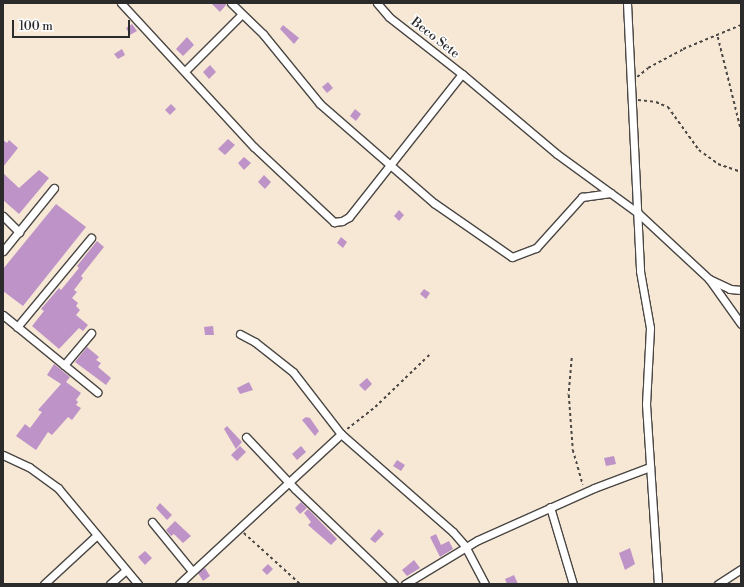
<!DOCTYPE html>
<html>
<head>
<meta charset="utf-8">
<style>
	body { margin:0 }
	#map { position:relative; width:744px; height:587px; overflow:hidden; background:#f7e8d5; font-family:"Libre Bodoni",serif }
	div>[style] { position:absolute }
	.building>* { inset:0; background:#be93c7 }
	.path>* { height:1.5px; margin-top:-0.75px; transform-origin:0; background:repeating-linear-gradient(90deg,#4a4744 0 3px,transparent 0 6px) }
	.roads { filter:drop-shadow(1px 0 #4a4744) drop-shadow(-1px 0 #4a4744) drop-shadow(0 1px #4a4744) drop-shadow(0 -1px #4a4744) }
	.street>* { height:7px; margin:-3.5px; padding:0 3.5px; transform-origin:3.5px; border-radius:3.5px; background:#fff }
	span { translate:-50% -50%; white-space:nowrap; text-align:center; line-height:1.15; -webkit-text-stroke:3px #fff; paint-order:stroke }
	.street-label { font-size:13px; color:#2b2b2b }
	.frame { position:absolute; inset:0; border:4px solid #2b2b2b; pointer-events:none }
	.scale { position:absolute; left:12px; top:20px; width:118px; height:18px; box-sizing:border-box; border:2px solid #2b2b2b; border-top:0; padding-left:5px; font-size:12px; line-height:14px; white-space:nowrap; color:#2b2b2b; -webkit-text-stroke:3px #fff; paint-order:stroke }
</style>
</head>
<body>
<div id="map">
	<div class="building">
		<i style="clip-path:polygon(211px 3px,226px 3px,226px 5px,220px 12px)"></i>
		<i style="clip-path:polygon(132px 24px,137px 31px,130px 35px,126px 28px)"></i>
		<i style="clip-path:polygon(283px 25px,299px 38px,294px 44px,280px 29px)"></i>
		<i style="clip-path:polygon(187px 37px,194px 45px,183px 56px,176px 49px)"></i>
		<i style="clip-path:polygon(122px 49px,125px 55px,118px 59px,114px 54px)"></i>
		<i style="clip-path:polygon(210px 65px,216px 72px,209px 79px,203px 72px)"></i>
		<i style="clip-path:polygon(328px 82px,333px 88px,327px 93px,322px 87px)"></i>
		<i style="clip-path:polygon(171px 104px,176px 109px,170px 115px,165px 110px)"></i>
		<i style="clip-path:polygon(355px 109px,361px 114px,356px 121px,350px 116px)"></i>
		<i style="clip-path:polygon(228px 139px,235px 145px,225px 155px,218px 149px)"></i>
		<i style="clip-path:polygon(3px 140px,7px 143px,9px 140px,18px 148px,3px 167px)"></i>
		<i style="clip-path:polygon(244px 157px,251px 163px,244px 170px,238px 163px)"></i>
		<i style="clip-path:polygon(39px 170px,49px 178px,19px 214px,3px 200px,3px 173px,19px 188px)"></i>
		<i style="clip-path:polygon(264px 175px,271px 182px,265px 189px,258px 182px)"></i>
		<i style="clip-path:polygon(56px 204px,86px 227px,23px 306px,3px 291px,3px 269px)"></i>
		<i style="clip-path:polygon(399px 210px,404px 215px,399px 221px,394px 216px)"></i>
		<i style="clip-path:polygon(341px 237px,347px 242px,343px 248px,337px 243px)"></i>
		<i style="clip-path:polygon(97px 241px,104px 247px,81px 276px,83px 278px,74px 290px,77px 292px,72px 298px,78px 303px,76px 306px,80px 310px,76px 315px,88px 325px,83px 331px,79px 328px,59px 349px,32px 326px,44px 311px,41px 309px,59px 288px,61px 290px,79px 268px,77px 266px)"></i>
		<i style="clip-path:polygon(424px 289px,430px 293px,426px 299px,420px 294px)"></i>
		<i style="clip-path:polygon(213px 326px,214px 335px,205px 335px,204px 327px)"></i>
		<i style="clip-path:polygon(87px 347px,99px 357px,96px 360px,101px 363px,98px 367px,111px 378px,106px 385px,75px 362px)"></i>
		<i style="clip-path:polygon(54px 364px,70px 377px,66px 382px,81px 393px,76px 400px,78px 402px,76px 405px,81px 408px,72px 420px,68px 417px,52px 435px,48px 432px,36px 450px,16px 436px,25px 424px,30px 428px,42px 412px,38px 410px,61px 384px,47px 375px)"></i>
		<i style="clip-path:polygon(367px 378px,372px 384px,365px 391px,359px 385px)"></i>
		<i style="clip-path:polygon(249px 382px,253px 390px,240px 394px,237px 388px)"></i>
		<i style="clip-path:polygon(306px 417px,310px 418px,319px 431px,315px 436px,302px 420px)"></i>
		<i style="clip-path:polygon(227px 426px,242px 442px,236px 449px,224px 429px)"></i>
		<i style="clip-path:polygon(240px 446px,246px 452px,237px 461px,231px 455px)"></i>
		<i style="clip-path:polygon(301px 446px,306px 452px,297px 460px,292px 454px)"></i>
		<i style="clip-path:polygon(614px 456px,616px 464px,606px 466px,604px 458px)"></i>
		<i style="clip-path:polygon(397px 460px,405px 465px,401px 471px,393px 466px)"></i>
		<i style="clip-path:polygon(301px 502px,307px 508px,300px 514px,295px 508px)"></i>
		<i style="clip-path:polygon(160px 503px,172px 515px,167px 520px,156px 508px)"></i>
		<i style="clip-path:polygon(308px 509px,337px 539px,331px 545px,308px 525px,311px 522px,304px 513px)"></i>
		<i style="clip-path:polygon(175px 521px,191px 536px,183px 543px,174px 534px,171px 536px,166px 530px)"></i>
		<i style="clip-path:polygon(379px 529px,384px 534px,375px 543px,370px 539px)"></i>
		<i style="clip-path:polygon(436px 534px,441px 545px,449px 541px,453px 549px,440px 557px,430px 537px)"></i>
		<i style="clip-path:polygon(630px 548px,635px 564px,625px 570px,619px 553px)"></i>
		<i style="clip-path:polygon(145px 551px,152px 558px,145px 565px,138px 557px)"></i>
		<i style="clip-path:polygon(414px 560px,420px 568px,407px 576px,402px 570px)"></i>
		<i style="clip-path:polygon(268px 564px,273px 569px,267px 575px,262px 570px)"></i>
		<i style="clip-path:polygon(205px 568px,210px 576px,203px 581px,198px 573px)"></i>
		<i style="clip-path:polygon(514px 575px,518px 584px,507px 584px,505px 579px)"></i>
	</div>
	<div class="path">
		<i style="left:718px;top:37px;width:96px;rotate:76.1deg"></i>
		<i style="left:637px;top:77px;width:14px;rotate:-39deg"></i>
		<i style="left:648px;top:68px;width:40px;rotate:-28deg"></i>
		<i style="left:683px;top:49px;width:63px;rotate:-22.5deg"></i>
		<i style="left:638px;top:100px;width:18px;rotate:6deg"></i>
		<i style="left:656px;top:102px;width:13px;rotate:23deg"></i>
		<i style="left:668px;top:107px;width:53px;rotate:54.2deg"></i>
		<i style="left:699px;top:150px;width:24px;rotate:36deg"></i>
		<i style="left:718px;top:164px;width:24px;rotate:19deg"></i>
		<i style="left:572px;top:358px;width:37px;rotate:95deg"></i>
		<i style="left:569px;top:395px;width:55px;rotate:85.8deg"></i>
		<i style="left:573px;top:450px;width:36px;rotate:74deg"></i>
		<i style="left:347px;top:429px;width:36px;rotate:-38deg"></i>
		<i style="left:375px;top:407px;width:75px;rotate:-43.9deg"></i>
		<i style="left:244px;top:533px;width:76px;rotate:42.3deg"></i>
	</div>
	<div class="roads">
		<div class="street">
			<i style="left:121px;top:3px;width:196px;rotate:47.3deg"></i>
			<i style="left:254px;top:147px;width:110px;rotate:43.2deg"></i>
			<i style="left:334px;top:222px;width:8px;rotate:-7deg"></i>
			<i style="left:342px;top:221px;width:8px;rotate:-30deg"></i>
			<i style="left:349px;top:217px;width:182px;rotate:-51.7deg"></i>
			<i style="left:462px;top:74px;width:124px;rotate:40.1deg"></i>
			<i style="left:557px;top:154px;width:100px;rotate:36.1deg"></i>
			<i style="left:638px;top:213px;width:97px;rotate:42.9deg"></i>
			<i style="left:709px;top:279px;width:23px;rotate:25deg"></i>
			<i style="left:730px;top:289px;width:11px;rotate:5deg"></i>
			<i style="left:231px;top:3px;width:45px;rotate:44.1deg"></i>
			<i style="left:263px;top:34px;width:90px;rotate:50.8deg"></i>
			<i style="left:320px;top:104px;width:151px;rotate:41deg"></i>
			<i style="left:434px;top:203px;width:95px;rotate:34.7deg"></i>
			<i style="left:512px;top:257px;width:26px;rotate:-21deg"></i>
			<i style="left:536px;top:248px;width:69px;rotate:-48deg"></i>
			<i style="left:582px;top:197px;width:29px;rotate:-8deg"></i>
			<i style="left:377px;top:3px;width:18px;rotate:49deg"></i>
			<i style="left:389px;top:17px;width:93px;rotate:38deg"></i>
			<i style="left:627px;top:3px;width:268px;rotate:87.2deg"></i>
			<i style="left:640px;top:271px;width:58px;rotate:80deg"></i>
			<i style="left:650px;top:328px;width:76px;rotate:93deg"></i>
			<i style="left:646px;top:404px;width:180px;rotate:86.2deg"></i>
			<i style="left:185px;top:71px;width:79px;rotate:-45deg"></i>
			<i style="left:3px;top:216px;width:23px;rotate:45deg"></i>
			<i style="left:3px;top:251px;width:81px;rotate:-51deg"></i>
			<i style="left:709px;top:279px;width:55px;rotate:54.6deg"></i>
			<i style="left:3px;top:315px;width:122px;rotate:39.3deg"></i>
			<i style="left:17px;top:327px;width:116px;rotate:-50.3deg"></i>
			<i style="left:240px;top:334px;width:17px;rotate:28deg"></i>
			<i style="left:255px;top:342px;width:48px;rotate:38.3deg"></i>
			<i style="left:293px;top:372px;width:78px;rotate:52.3deg"></i>
			<i style="left:341px;top:434px;width:149px;rotate:41.2deg"></i>
			<i style="left:453px;top:532px;width:18px;rotate:49deg"></i>
			<i style="left:465px;top:546px;width:43px;rotate:62.2deg"></i>
			<i style="left:64px;top:365px;width:42px;rotate:-49.8deg"></i>
			<i style="left:246px;top:437px;width:71px;rotate:46.7deg"></i>
			<i style="left:295px;top:489px;width:137px;rotate:43.8deg"></i>
			<i style="left:3px;top:455px;width:29px;rotate:25deg"></i>
			<i style="left:29px;top:467px;width:36px;rotate:36deg"></i>
			<i style="left:58px;top:488px;width:125px;rotate:50.2deg"></i>
			<i style="left:550px;top:507px;width:80px;rotate:73.4deg"></i>
			<i style="left:152px;top:522px;width:63px;rotate:50.8deg"></i>
			<i style="left:44px;top:584px;width:72px;rotate:-42.8deg"></i>
			<i style="left:110px;top:584px;width:21px;rotate:-41deg"></i>
			<i style="left:179px;top:584px;width:221px;rotate:-42.8deg"></i>
			<i style="left:405px;top:584px;width:85px;rotate:-31.1deg"></i>
			<i style="left:478px;top:540px;width:127px;rotate:-24.1deg"></i>
			<i style="left:594px;top:488px;width:60px;rotate:-20.6deg"></i>
			<i style="left:718px;top:584px;width:27px;rotate:-33deg"></i>
		</div>
	</div>
	<div class="street-label">
		<span style="left:435px;top:38px;rotate:38deg">Beco Sete</span>
	</div>
	<div class="frame"></div>
	<div class="scale">100 m</div>
</div>
</body>
</html>
